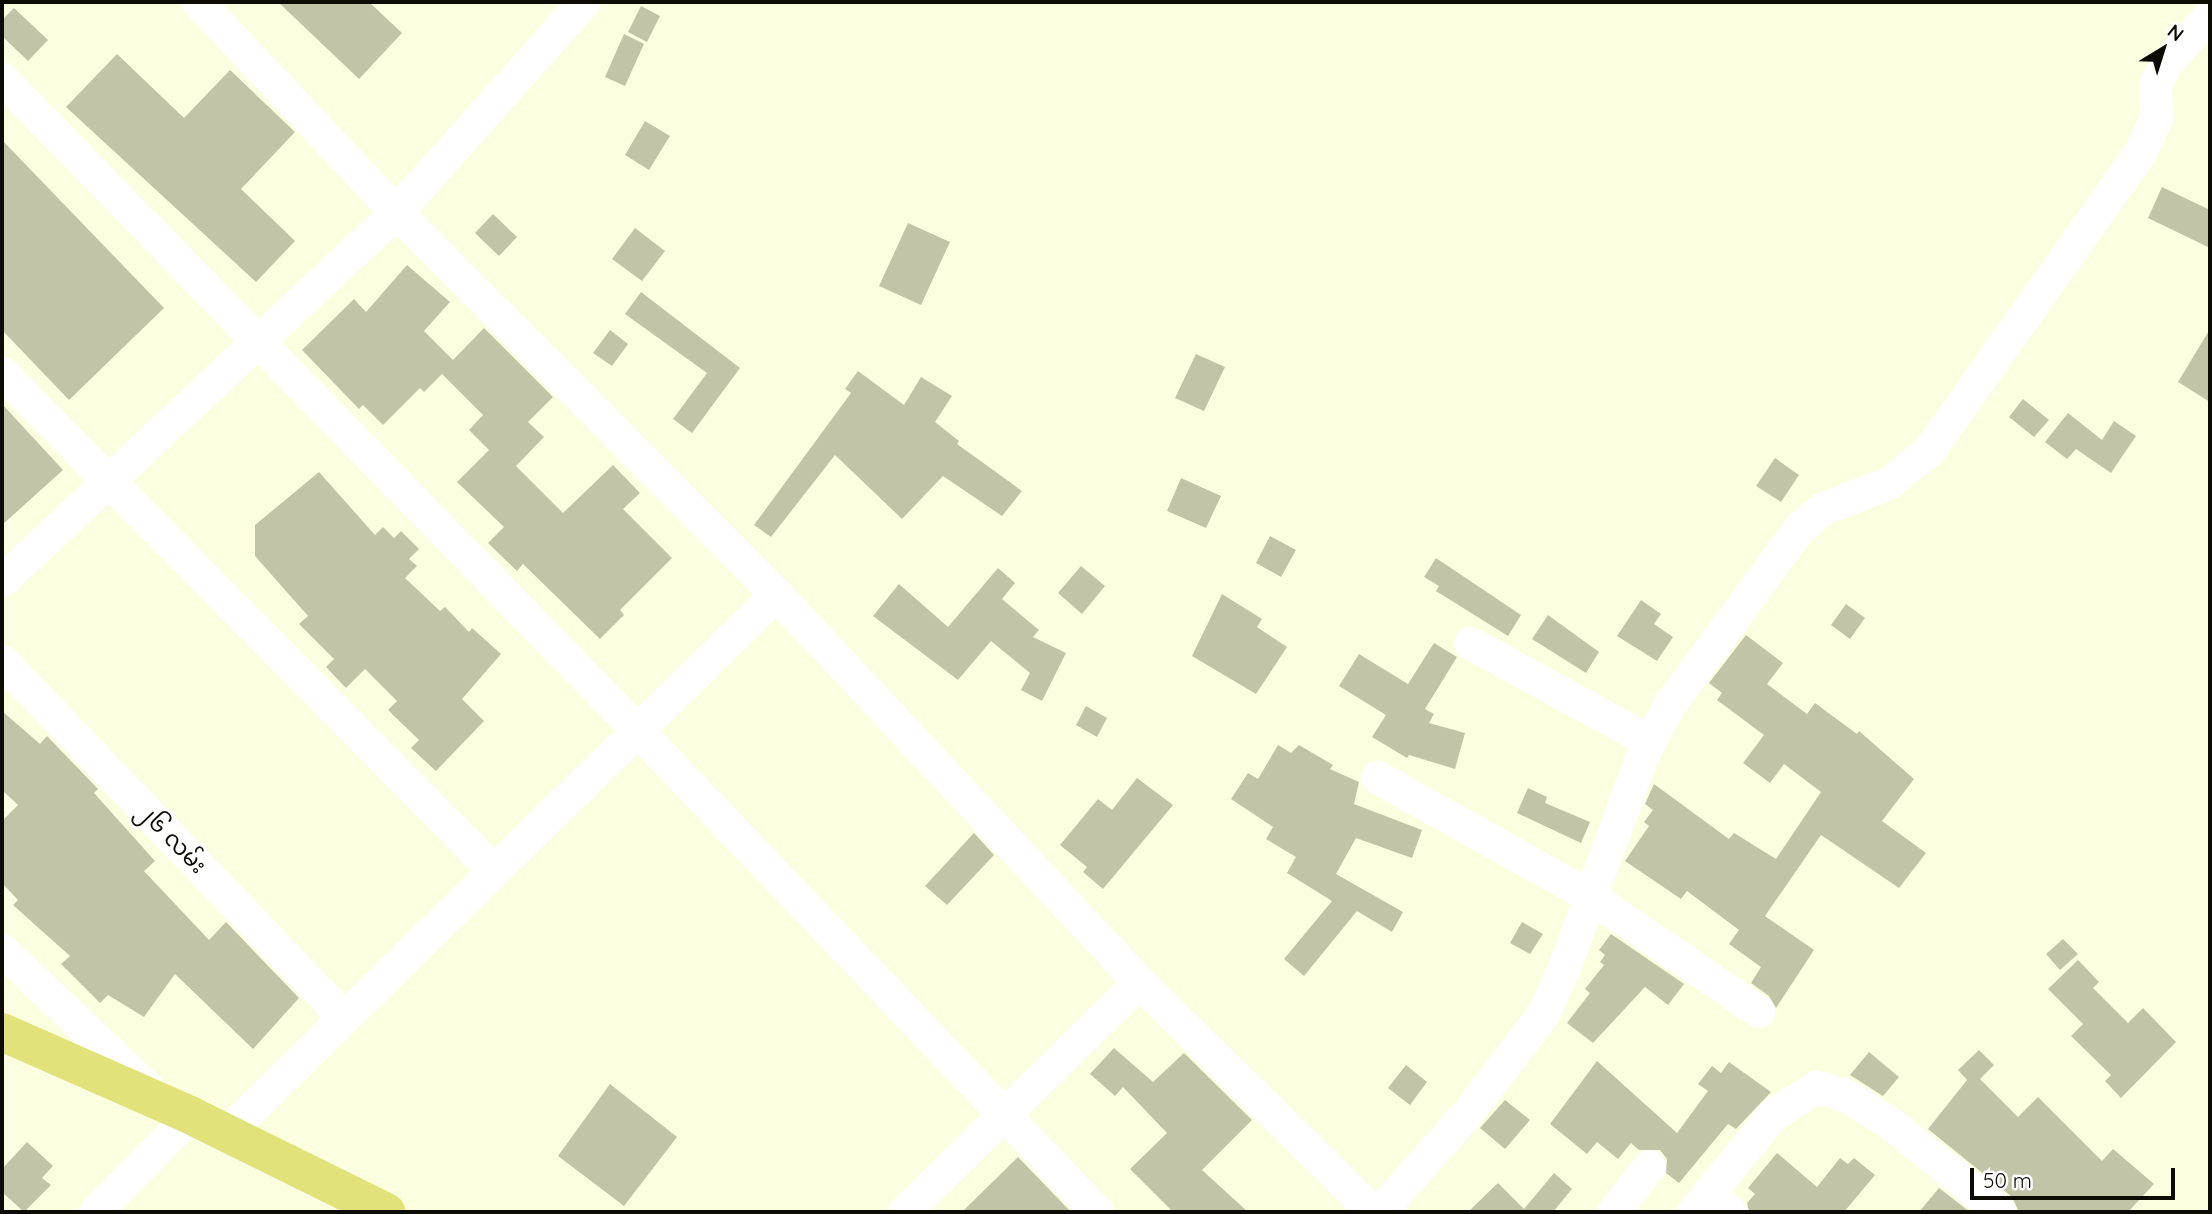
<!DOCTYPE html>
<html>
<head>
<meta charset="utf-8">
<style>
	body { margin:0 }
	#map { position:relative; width:2212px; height:1214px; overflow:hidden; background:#fcfee0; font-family:Quicksand,"Noto Sans Myanmar",sans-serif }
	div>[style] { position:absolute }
	.building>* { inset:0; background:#c2c4a7 }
	.minor>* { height:33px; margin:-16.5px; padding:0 16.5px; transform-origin:16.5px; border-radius:16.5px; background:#fff }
	.major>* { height:38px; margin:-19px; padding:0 19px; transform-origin:19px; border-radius:19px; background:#e1e27a }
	span { translate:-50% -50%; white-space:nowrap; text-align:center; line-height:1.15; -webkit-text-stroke:6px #fff; paint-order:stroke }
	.street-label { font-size:23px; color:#0c0c04 }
	.frame { position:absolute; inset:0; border:4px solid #0c0c04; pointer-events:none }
	.north { position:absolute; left:2128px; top:14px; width:70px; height:70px; -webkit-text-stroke:5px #fff; paint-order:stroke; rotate:38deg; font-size:19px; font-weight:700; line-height:28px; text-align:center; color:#0c0c04 }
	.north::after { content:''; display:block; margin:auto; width:24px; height:32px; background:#0c0c04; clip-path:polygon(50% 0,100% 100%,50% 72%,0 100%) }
	.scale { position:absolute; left:1970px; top:1168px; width:205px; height:32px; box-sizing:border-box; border:4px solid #0c0c04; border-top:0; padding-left:9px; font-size:21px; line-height:24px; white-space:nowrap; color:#0c0c04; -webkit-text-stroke:5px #fff; paint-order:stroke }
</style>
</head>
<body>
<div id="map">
	<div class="building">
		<i style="clip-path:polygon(278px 2px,369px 2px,402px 33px,359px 79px)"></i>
		<i style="clip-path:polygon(641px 6px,660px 16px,647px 42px,628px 32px)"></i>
		<i style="clip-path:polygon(14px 8px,48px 40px,28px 61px,2px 36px,2px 20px)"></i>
		<i style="clip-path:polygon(624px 34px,644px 44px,625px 86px,605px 77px)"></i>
		<i style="clip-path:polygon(117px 54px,184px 118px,230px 70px,295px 132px,241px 189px,295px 241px,256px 282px,66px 107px)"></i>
		<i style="clip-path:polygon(645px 121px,670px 136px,649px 170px,625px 155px)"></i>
		<i style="clip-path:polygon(2px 140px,164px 308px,69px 400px,2px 330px)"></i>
		<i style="clip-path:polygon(2162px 187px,2210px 210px,2210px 248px,2148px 218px)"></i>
		<i style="clip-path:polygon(493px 214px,517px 237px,499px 256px,475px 233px)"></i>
		<i style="clip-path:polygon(908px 223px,950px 242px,921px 305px,879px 286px)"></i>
		<i style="clip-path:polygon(635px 228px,665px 251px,642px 281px,612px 259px)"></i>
		<i style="clip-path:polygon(407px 265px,450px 302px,424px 331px,453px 360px,484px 328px,553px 397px,528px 422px,544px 437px,516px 466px,563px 513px,613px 465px,640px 493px,623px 509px,672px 558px,620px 610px,624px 615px,600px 639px,523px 564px,517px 571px,488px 543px,504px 527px,457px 482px,489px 450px,469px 430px,483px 415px,442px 374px,424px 392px,420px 388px,383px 425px,363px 405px,359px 409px,302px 350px,354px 299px,366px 312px)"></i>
		<i style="clip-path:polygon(641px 292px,740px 368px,692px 433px,673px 419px,707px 373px,625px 314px)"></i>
		<i style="clip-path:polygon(2210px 329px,2210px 402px,2178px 382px)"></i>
		<i style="clip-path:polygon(610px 330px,628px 344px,612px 366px,593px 353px)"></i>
		<i style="clip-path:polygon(1196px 354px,1225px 367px,1204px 411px,1175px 398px)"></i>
		<i style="clip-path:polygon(858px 371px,904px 405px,921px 377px,952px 396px,935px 422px,959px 441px,957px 444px,1022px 491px,1002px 516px,943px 476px,902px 519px,835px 455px,771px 537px,754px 525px,851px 393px,845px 389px)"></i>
		<i style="clip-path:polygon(2023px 399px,2049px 420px,2034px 437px,2009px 417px)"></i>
		<i style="clip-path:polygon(2px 404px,63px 470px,2px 525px)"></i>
		<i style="clip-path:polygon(2068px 413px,2102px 440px,2114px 421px,2136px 436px,2111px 473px,2076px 449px,2067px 459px,2045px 442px)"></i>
		<i style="clip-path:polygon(1775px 458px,1799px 475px,1781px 502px,1756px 486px)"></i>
		<i style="clip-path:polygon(319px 472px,375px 535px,383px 527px,394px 538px,401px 531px,419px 549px,409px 559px,417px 566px,405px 578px,440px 611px,445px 607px,469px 632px,472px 628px,501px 654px,462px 699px,484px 721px,436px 771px,411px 748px,419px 740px,388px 710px,397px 701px,365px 669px,346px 688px,326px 667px,334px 659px,299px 624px,308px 616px,255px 556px,255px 525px)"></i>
		<i style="clip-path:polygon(1181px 478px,1221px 496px,1206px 528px,1167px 511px)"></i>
		<i style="clip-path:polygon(1270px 536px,1296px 550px,1281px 577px,1256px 563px)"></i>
		<i style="clip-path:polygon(1436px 558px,1521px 615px,1508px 636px,1436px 591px,1439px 586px,1424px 577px)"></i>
		<i style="clip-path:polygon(1081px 566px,1105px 586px,1082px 614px,1058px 593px)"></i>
		<i style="clip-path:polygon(998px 568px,1015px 583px,1002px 599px,1039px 630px,1033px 637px,1066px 653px,1042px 701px,1021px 690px,1030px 673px,991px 641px,958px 680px,873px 616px,899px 584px,948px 627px)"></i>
		<i style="clip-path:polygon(1222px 594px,1262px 619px,1257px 627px,1287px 647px,1256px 694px,1192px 656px)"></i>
		<i style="clip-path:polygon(1641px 600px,1661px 614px,1654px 624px,1673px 637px,1657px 661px,1617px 636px)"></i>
		<i style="clip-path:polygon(1846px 604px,1865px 618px,1850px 639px,1831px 625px)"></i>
		<i style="clip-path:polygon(1548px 615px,1599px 652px,1586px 673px,1532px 639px)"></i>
		<i style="clip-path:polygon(1746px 635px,1783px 663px,1767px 684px,1807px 714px,1815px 703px,1857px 734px,1859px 731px,1914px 779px,1882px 821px,1926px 853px,1899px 888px,1821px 835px,1765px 916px,1814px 950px,1776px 1008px,1769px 996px,1751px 983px,1761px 967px,1729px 944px,1739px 930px,1687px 891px,1681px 899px,1625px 861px,1649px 826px,1644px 822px,1653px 810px,1645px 804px,1654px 784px,1729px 839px,1734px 833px,1776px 859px,1821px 792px,1784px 764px,1770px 783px,1743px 763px,1764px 735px,1717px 700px,1722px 693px,1709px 683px)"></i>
		<i style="clip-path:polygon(1434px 643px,1457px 657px,1425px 709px,1434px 714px,1429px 723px,1465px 733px,1455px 769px,1409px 755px,1407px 758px,1372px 737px,1386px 715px,1339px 686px,1359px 654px,1408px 684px)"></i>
		<i style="clip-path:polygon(1086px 706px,1107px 718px,1097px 737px,1076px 725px)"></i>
		<i style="clip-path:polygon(2px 711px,40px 744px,47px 736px,98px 789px,94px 793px,155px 861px,144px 871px,209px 940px,226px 922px,299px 998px,253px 1049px,175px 974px,144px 1017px,108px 995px,100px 1003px,61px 964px,70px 956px,13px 905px,18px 900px,2px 883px,2px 821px,18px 805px,2px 790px)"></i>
		<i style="clip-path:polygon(1278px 745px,1291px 753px,1299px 745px,1333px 765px,1330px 769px,1359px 782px,1354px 804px,1422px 830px,1412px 858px,1356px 838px,1336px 874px,1403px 912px,1392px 932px,1357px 911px,1304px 976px,1284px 959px,1332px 901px,1287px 873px,1296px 857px,1266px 839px,1273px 827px,1231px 799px,1248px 773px,1258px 779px)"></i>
		<i style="clip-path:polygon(1137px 778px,1173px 805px,1103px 889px,1083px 872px,1087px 867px,1060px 845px,1098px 799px,1112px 810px)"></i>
		<i style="clip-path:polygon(1528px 788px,1547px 797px,1545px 803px,1590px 822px,1581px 843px,1517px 813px)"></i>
		<i style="clip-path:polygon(974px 833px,994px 855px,947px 905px,925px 886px)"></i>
		<i style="clip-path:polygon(1522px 922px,1543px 934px,1530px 954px,1510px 943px)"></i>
		<i style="clip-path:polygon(1611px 934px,1684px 984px,1668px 1005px,1645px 987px,1593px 1043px,1567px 1023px,1590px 993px,1585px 989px,1604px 965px,1600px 962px,1605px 955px,1599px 950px)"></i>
		<i style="clip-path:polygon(2063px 939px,2078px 954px,2060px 970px,2046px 954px)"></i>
		<i style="clip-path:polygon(2078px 960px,2099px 982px,2093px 988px,2128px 1023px,2143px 1008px,2176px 1042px,2121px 1098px,2105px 1081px,2111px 1075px,2071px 1036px,2083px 1024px,2048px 989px)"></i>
		<i style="clip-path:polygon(1114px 1048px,1153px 1082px,1184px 1053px,1252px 1120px,1202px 1170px,1248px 1212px,1173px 1212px,1130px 1169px,1167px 1133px,1123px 1087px,1115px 1096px,1090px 1074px)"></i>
		<i style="clip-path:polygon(1979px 1050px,1994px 1065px,1980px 1079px,2018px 1117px,2038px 1097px,2102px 1161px,2113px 1149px,2154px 1184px,2128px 1212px,2019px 1212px,2012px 1197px,1928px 1129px,1967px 1080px,1958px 1070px)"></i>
		<i style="clip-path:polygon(1869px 1052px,1899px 1077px,1883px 1096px,1850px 1075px)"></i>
		<i style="clip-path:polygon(1597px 1061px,1677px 1133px,1708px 1091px,1698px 1084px,1712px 1066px,1721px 1073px,1729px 1062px,1771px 1092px,1736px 1129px,1728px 1124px,1679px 1183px,1666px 1173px,1667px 1159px,1660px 1150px,1639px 1150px,1631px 1143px,1618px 1159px,1597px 1142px,1587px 1154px,1550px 1124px)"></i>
		<i style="clip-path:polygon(1406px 1065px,1427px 1082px,1410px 1105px,1388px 1088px)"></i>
		<i style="clip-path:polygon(610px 1084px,677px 1137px,624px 1206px,558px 1156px)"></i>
		<i style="clip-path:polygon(1505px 1100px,1530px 1120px,1505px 1149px,1480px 1128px)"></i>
		<i style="clip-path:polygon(27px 1142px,53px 1166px,42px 1178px,51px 1185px,24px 1212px,2px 1192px,2px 1169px)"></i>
		<i style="clip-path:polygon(1777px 1153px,1817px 1187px,1840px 1158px,1848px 1164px,1854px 1158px,1875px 1175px,1844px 1212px,1749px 1212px,1747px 1203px,1755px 1194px,1748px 1188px)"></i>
		<i style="clip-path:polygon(1018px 1157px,1071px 1212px,962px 1212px)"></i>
		<i style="clip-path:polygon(1554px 1173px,1572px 1189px,1553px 1212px,1468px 1212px,1498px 1183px,1524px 1209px)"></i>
		<i style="clip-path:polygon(1939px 1188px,1970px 1212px,1919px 1212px)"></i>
	</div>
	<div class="minor">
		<i style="left:198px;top:2px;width:289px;rotate:46.7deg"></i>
		<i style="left:396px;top:212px;width:539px;rotate:45.15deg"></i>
		<i style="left:776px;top:594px;width:531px;rotate:46.91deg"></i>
		<i style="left:1139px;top:982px;width:328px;rotate:44.5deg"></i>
		<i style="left:2px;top:79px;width:908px;rotate:45.71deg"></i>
		<i style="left:636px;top:729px;width:668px;rotate:46.34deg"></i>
		<i style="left:2px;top:373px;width:697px;rotate:45.35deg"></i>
		<i style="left:2px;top:580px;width:539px;rotate:-43.05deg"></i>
		<i style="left:396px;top:212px;width:281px;rotate:-48.3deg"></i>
		<i style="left:1470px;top:643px;width:205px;rotate:28.6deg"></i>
		<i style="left:2px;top:661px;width:491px;rotate:46.2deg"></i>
		<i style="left:1377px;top:777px;width:244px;rotate:29.2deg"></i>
		<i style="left:1590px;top:896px;width:204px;rotate:34.4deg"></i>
		<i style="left:2px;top:950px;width:211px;rotate:43.5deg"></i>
		<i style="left:226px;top:1133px;width:770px;rotate:-44.42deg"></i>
		<i style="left:1708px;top:1194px;width:28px;rotate:39deg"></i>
		<i style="left:95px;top:1212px;width:136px;rotate:-45.6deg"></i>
		<i style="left:904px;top:1212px;width:329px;rotate:-44.4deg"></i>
		<i style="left:1379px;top:1212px;width:132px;rotate:-48.4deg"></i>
		<i style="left:1467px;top:1113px;width:123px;rotate:-52.6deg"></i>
		<i style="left:1542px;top:1015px;width:50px;rotate:-65deg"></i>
		<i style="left:1563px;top:970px;width:226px;rotate:-69.8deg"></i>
		<i style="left:1641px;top:758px;width:60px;rotate:-62.2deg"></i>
		<i style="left:1669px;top:705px;width:220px;rotate:-53.7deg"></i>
		<i style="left:1799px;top:528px;width:31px;rotate:-40deg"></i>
		<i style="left:1823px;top:508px;width:70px;rotate:-21deg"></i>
		<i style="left:1888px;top:483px;width:53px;rotate:-38.8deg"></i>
		<i style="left:1929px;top:450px;width:365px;rotate:-54.7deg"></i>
		<i style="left:2140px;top:152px;width:38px;rotate:-65deg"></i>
		<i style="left:2156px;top:118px;width:35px;rotate:-92deg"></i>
		<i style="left:2155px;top:83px;width:23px;rotate:-61deg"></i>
		<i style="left:2166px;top:63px;width:65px;rotate:-47.5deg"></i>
		<i style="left:1613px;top:1212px;width:58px;rotate:-52deg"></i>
		<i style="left:1693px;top:1212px;width:127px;rotate:-50.8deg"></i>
		<i style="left:1773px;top:1114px;width:51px;rotate:-32.1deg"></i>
		<i style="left:1816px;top:1087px;width:28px;rotate:15deg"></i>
		<i style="left:1843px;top:1094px;width:55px;rotate:31.7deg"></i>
		<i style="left:1890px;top:1123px;width:141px;rotate:39deg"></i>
	</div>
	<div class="major">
		<i style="left:2px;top:1032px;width:206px;rotate:23.8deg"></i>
		<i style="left:190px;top:1115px;width:219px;rotate:26.3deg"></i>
	</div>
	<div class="street-label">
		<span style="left:172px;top:838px;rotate:46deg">၂၆ လမ်း</span>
	</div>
	<div class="frame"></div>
	<div class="north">N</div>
	<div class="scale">50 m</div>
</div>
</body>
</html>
